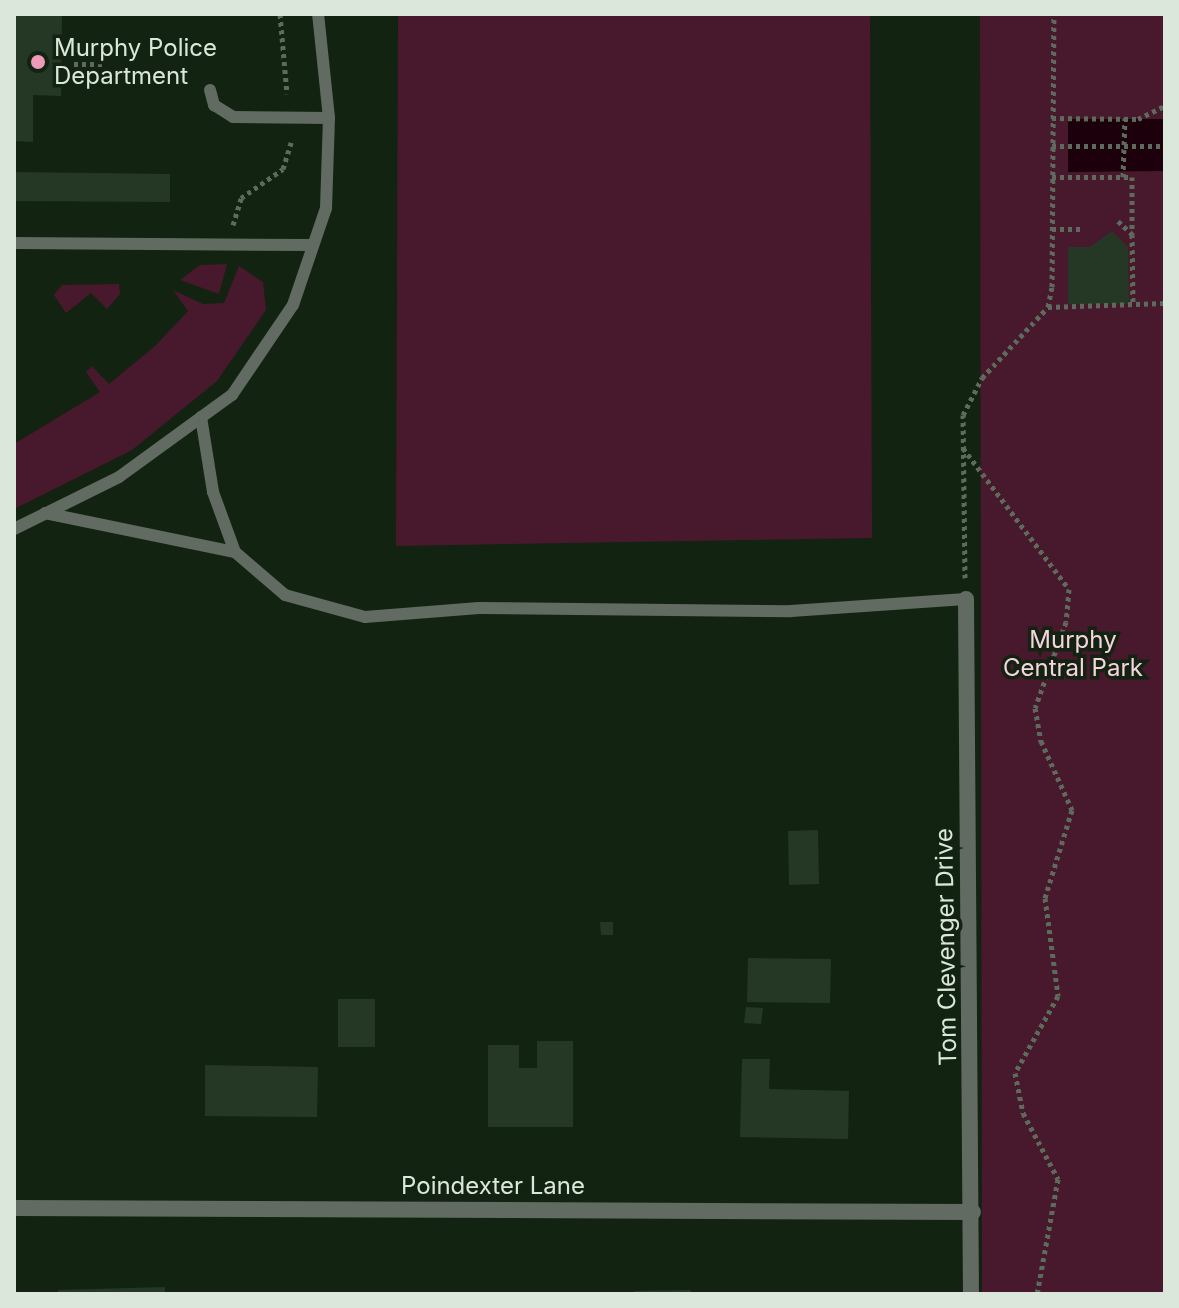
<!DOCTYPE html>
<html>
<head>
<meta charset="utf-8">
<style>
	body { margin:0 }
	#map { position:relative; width:1179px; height:1308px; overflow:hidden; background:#122312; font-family:Inter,sans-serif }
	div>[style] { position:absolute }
	.green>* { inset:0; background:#48192c }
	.water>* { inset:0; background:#1c000b }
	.building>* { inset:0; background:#253825 }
	.path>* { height:5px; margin-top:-2.5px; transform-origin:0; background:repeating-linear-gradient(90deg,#5c6b5c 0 4px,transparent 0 8px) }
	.lane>* { height:12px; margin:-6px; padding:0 6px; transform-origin:6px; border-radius:6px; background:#626b62 }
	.street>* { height:16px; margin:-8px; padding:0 8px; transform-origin:8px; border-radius:8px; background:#626b62 }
	.dots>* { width:22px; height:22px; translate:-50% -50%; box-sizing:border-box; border:4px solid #122312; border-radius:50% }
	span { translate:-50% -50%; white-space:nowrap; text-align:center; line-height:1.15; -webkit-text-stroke:7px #122312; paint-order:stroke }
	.poi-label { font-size:24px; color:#dbe7db }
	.left { translate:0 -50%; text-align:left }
	.park-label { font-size:24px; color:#f7d3de }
	.street-label { font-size:24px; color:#dbe7db }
	.frame { position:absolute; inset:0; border:16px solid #dbe7db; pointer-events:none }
</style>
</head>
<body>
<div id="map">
	<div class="green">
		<i style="clip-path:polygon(398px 14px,870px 14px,872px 538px,396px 546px)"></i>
		<i style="clip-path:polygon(980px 14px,1165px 14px,1165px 1294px,982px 1294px)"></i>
		<i style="clip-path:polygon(227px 264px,219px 294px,180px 280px,200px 265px)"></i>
		<i style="clip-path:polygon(239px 266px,263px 282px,266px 310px,217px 381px,132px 450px,14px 509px,14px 444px,100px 392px,86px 372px,92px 366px,109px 384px,155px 346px,188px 311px,173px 290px,203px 304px,224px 303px)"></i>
		<i style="clip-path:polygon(62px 285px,119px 284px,120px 294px,107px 309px,91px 293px,66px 313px,54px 295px)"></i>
	</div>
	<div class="water">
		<i style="clip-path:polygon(1068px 119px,1165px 119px,1165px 171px,1068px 172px)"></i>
	</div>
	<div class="building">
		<i style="clip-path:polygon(14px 14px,62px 14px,61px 96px,33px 95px,33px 142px,14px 141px)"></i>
		<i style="clip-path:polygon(14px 172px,170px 174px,170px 202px,14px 201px)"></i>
		<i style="clip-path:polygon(1112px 231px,1128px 247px,1129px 304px,1068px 304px,1068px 247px,1090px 247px)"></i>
		<i style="clip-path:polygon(818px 830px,819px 884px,789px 885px,788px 831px)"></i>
		<i style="clip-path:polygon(600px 922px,613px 922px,613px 935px,601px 935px)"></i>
		<i style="clip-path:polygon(748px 958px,831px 959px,830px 1003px,747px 1002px)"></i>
		<i style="clip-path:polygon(338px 999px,375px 999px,375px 1047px,338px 1047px)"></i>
		<i style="clip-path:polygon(746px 1007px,763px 1008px,761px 1024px,744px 1023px)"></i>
		<i style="clip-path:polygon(537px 1041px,573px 1041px,573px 1127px,488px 1127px,488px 1045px,519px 1045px,519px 1068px,537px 1068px)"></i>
		<i style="clip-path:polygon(742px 1059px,770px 1059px,769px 1089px,849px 1091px,848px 1139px,740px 1137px)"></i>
		<i style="clip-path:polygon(205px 1065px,318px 1067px,317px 1117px,205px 1116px)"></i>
		<i style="clip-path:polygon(165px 1287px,165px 1294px,58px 1294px,58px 1290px)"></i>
		<i style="clip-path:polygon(691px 1290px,691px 1294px,634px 1294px,634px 1291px)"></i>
	</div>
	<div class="path">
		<i style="left:280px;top:14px;width:80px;rotate:85deg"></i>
		<i style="left:74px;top:64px;width:30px"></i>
		<i style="left:1052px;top:118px;width:86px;rotate:0.7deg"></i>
		<i style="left:1138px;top:119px;width:30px;rotate:-26deg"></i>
		<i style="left:1052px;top:146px;width:113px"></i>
		<i style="left:1052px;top:177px;width:80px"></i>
		<i style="left:1132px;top:177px;width:57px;rotate:90deg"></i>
		<i style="left:1123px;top:177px;width:59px;rotate:-88.1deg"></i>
		<i style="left:1118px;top:221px;width:19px;rotate:43deg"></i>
		<i style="left:1132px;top:234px;width:71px;rotate:89.2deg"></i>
		<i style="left:233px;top:225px;width:28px;rotate:-73deg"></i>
		<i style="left:241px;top:198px;width:51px;rotate:-34.6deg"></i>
		<i style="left:283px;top:169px;width:28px;rotate:-73deg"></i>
		<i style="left:1052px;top:229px;width:28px"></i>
		<i style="left:1048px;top:307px;width:117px;rotate:-2deg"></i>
		<i style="left:963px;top:448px;width:176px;rotate:53.1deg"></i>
		<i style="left:1069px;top:589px;width:33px;rotate:95deg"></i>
		<i style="left:1066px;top:622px;width:91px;rotate:109.8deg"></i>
		<i style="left:1035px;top:708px;width:34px;rotate:80deg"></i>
		<i style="left:1041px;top:741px;width:76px;rotate:65.8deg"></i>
		<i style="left:1072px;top:810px;width:92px;rotate:107.1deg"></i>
		<i style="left:1045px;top:898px;width:99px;rotate:82.4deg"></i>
		<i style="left:1058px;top:996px;width:88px;rotate:119.2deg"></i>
		<i style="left:1015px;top:1073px;width:41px;rotate:78.7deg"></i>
		<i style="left:1023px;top:1113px;width:75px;rotate:62.1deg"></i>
		<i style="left:1058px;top:1179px;width:117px;rotate:100.3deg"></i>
		<i style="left:965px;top:578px;width:163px;rotate:-90.7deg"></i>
		<i style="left:963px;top:415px;width:42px;rotate:-62.8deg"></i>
		<i style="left:982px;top:378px;width:97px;rotate:-47.1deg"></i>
		<i style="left:1048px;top:307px;width:20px;rotate:-79deg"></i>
		<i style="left:1052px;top:287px;width:273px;rotate:-89.6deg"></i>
	</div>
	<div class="lane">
		<i style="left:210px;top:90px;width:16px;rotate:75deg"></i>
		<i style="left:214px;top:105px;width:22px;rotate:32deg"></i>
		<i style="left:233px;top:117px;width:96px;rotate:0.6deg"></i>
		<i style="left:14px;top:243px;width:299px;rotate:0.4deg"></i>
		<i style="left:201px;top:417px;width:76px;rotate:80.9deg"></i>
		<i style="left:213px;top:492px;width:64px;rotate:69.9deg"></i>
		<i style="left:45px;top:513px;width:194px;rotate:11.6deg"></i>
		<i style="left:235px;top:552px;width:66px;rotate:40.7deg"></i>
		<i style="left:285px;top:595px;width:83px;rotate:15.4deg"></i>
		<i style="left:365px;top:617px;width:114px;rotate:-4.5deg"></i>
		<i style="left:479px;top:608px;width:312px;rotate:0.6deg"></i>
		<i style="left:791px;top:611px;width:175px;rotate:-3.9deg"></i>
		<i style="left:14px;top:529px;width:117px;rotate:-26.3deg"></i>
		<i style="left:119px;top:477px;width:140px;rotate:-36deg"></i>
		<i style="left:232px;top:395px;width:109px;rotate:-55.9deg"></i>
		<i style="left:293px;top:305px;width:102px;rotate:-71.2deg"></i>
		<i style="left:326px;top:208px;width:90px;rotate:-88.1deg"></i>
		<i style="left:329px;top:118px;width:105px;rotate:-96deg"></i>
	</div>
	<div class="street">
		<i style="left:966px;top:599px;width:695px;rotate:89.59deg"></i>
		<i style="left:14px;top:1208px;width:959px;rotate:0.24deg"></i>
	</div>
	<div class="dots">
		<i style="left:38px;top:62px;background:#ef9ab8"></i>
	</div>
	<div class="poi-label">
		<span class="left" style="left:54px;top:62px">Murphy Police<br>Department</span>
	</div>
	<div class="park-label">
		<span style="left:1073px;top:654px">Murphy<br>Central Park</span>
	</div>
	<div class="street-label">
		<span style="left:946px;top:947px;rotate:-91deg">Tom Clevenger Drive</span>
		<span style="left:493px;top:1186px">Poindexter Lane</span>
	</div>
	<div class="frame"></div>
</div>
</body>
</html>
